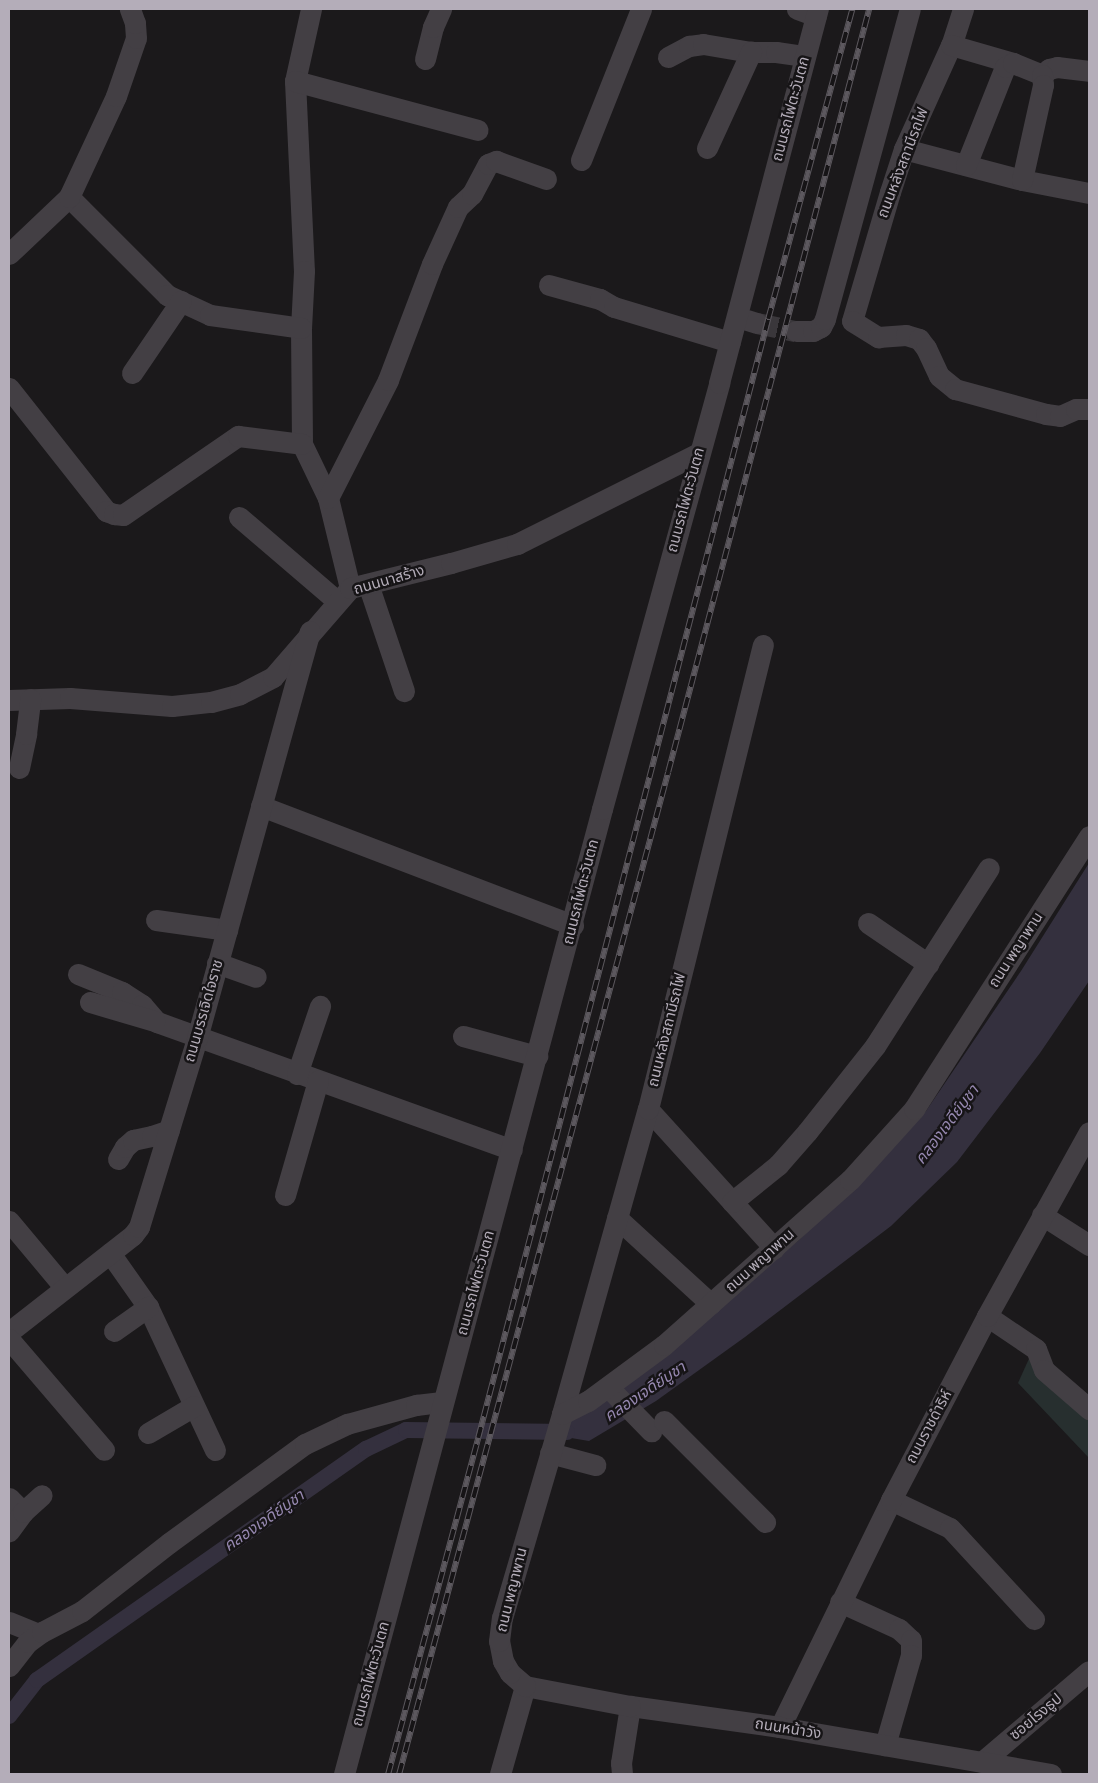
<!DOCTYPE html>
<html>
<head>
<meta charset="utf-8">
<style>
	body { margin:0 }
	#map { position:relative; width:1098px; height:1783px; overflow:hidden; background:#1b191b; font-family:"Source Sans 3","Noto Sans Thai",sans-serif }
	div>[style] { position:absolute }
	.green>* { inset:0; background:#272f2f }
	.water>* { inset:0; background:#34303e }
	.canal>* { height:16px; margin:-8px; padding:0 8px; transform-origin:8px; border-radius:8px; background:#34303e }
	.minor-tunnel>* { height:21px; margin-top:-10.5px; transform-origin:0; background:repeating-linear-gradient(90deg,#3a373b 0 21px,transparent 0 32px) }
	.minor>* { height:21px; margin:-10.5px; padding:0 10.5px; transform-origin:10.5px; border-radius:10.5px; background:#433f44 }
	.rail>* { height:5.5px; margin-top:-2.75px; transform-origin:0; background:repeating-linear-gradient(90deg,#161416 0 11px,#5c585e 0 22px); box-sizing:border-box; border-block:1px solid #5c585e }
	span { translate:-50% -50%; white-space:nowrap; text-align:center; line-height:1.15; -webkit-text-stroke:5px #161416; paint-order:stroke }
	.street-label { font-size:15px; color:#b4adb9 }
	.water-label { font-size:16px; color:#9688b0; font-style:italic }
	.frame { position:absolute; inset:0; border:10px solid #b4adb9; pointer-events:none }
</style>
</head>
<body>
<div id="map">
	<div class="green">
		<i style="clip-path:polygon(1032px 1352px,1089px 1415px,1089px 1458px,1018px 1383px)"></i>
	</div>
	<div class="water">
		<i style="clip-path:polygon(1089px 863px,1089px 981px,1040px 1053px,957px 1162px,891px 1226px,745px 1337px,656px 1401px,589px 1441px,559px 1436px,566px 1420px,634px 1376px,799px 1240px,926px 1111px,1021px 971px)"></i>
	</div>
	<div class="canal">
		<i style="left:9px;top:1716px;width:46px;rotate:-52.1deg"></i>
		<i style="left:37px;top:1680px;width:402px;rotate:-35.1deg"></i>
		<i style="left:366px;top:1449px;width:44px;rotate:-25.4deg"></i>
		<i style="left:406px;top:1430px;width:161px;rotate:0.7deg"></i>
	</div>
	<div class="minor-tunnel">
		<i style="left:757px;top:323px;width:40px;rotate:12deg"></i>
	</div>
	<div class="minor">
		<i style="left:311px;top:9px;width:74px;rotate:102.5deg"></i>
		<i style="left:295px;top:81px;width:190px;rotate:87.3deg"></i>
		<i style="left:304px;top:271px;width:57px;rotate:93deg"></i>
		<i style="left:301px;top:328px;width:116px;rotate:89.5deg"></i>
		<i style="left:302px;top:444px;width:60px;rotate:64.3deg"></i>
		<i style="left:328px;top:498px;width:93px;rotate:76.3deg"></i>
		<i style="left:797px;top:9px;width:20px;rotate:20deg"></i>
		<i style="left:963px;top:9px;width:38px;rotate:108deg"></i>
		<i style="left:951px;top:45px;width:114px;rotate:114.3deg"></i>
		<i style="left:904px;top:149px;width:45px;rotate:108deg"></i>
		<i style="left:890px;top:192px;width:134px;rotate:106.4deg"></i>
		<i style="left:852px;top:321px;width:31px;rotate:32deg"></i>
		<i style="left:878px;top:337px;width:28px;rotate:-4deg"></i>
		<i style="left:906px;top:335px;width:14px;rotate:17deg"></i>
		<i style="left:919px;top:339px;width:11px;rotate:52deg"></i>
		<i style="left:926px;top:348px;width:31px;rotate:65deg"></i>
		<i style="left:939px;top:376px;width:21px;rotate:39deg"></i>
		<i style="left:955px;top:389px;width:94px;rotate:15.4deg"></i>
		<i style="left:1046px;top:414px;width:14px;rotate:8deg"></i>
		<i style="left:1060px;top:416px;width:17px;rotate:-24deg"></i>
		<i style="left:1076px;top:409px;width:13px"></i>
		<i style="left:951px;top:45px;width:65px;rotate:16.2deg"></i>
		<i style="left:668px;top:57px;width:24px;rotate:-28deg"></i>
		<i style="left:689px;top:46px;width:14px;rotate:-8deg"></i>
		<i style="left:703px;top:44px;width:49px;rotate:9.5deg"></i>
		<i style="left:751px;top:52px;width:25px"></i>
		<i style="left:776px;top:52px;width:29px;rotate:8deg"></i>
		<i style="left:425px;top:59px;width:33px;rotate:-76deg"></i>
		<i style="left:433px;top:27px;width:20px;rotate:-66deg"></i>
		<i style="left:1042px;top:75px;width:9px;rotate:-41deg"></i>
		<i style="left:1049px;top:69px;width:8px;rotate:-14deg"></i>
		<i style="left:1057px;top:67px;width:32px;rotate:7deg"></i>
		<i style="left:295px;top:81px;width:189px;rotate:15deg"></i>
		<i style="left:707px;top:148px;width:106px;rotate:-65.4deg"></i>
		<i style="left:904px;top:149px;width:122px;rotate:14.7deg"></i>
		<i style="left:1022px;top:180px;width:68px;rotate:11deg"></i>
		<i style="left:581px;top:160px;width:162px;rotate:-68.3deg"></i>
		<i style="left:966px;top:165px;width:105px;rotate:-68.3deg"></i>
		<i style="left:1005px;top:67px;width:9px;rotate:-27deg"></i>
		<i style="left:1013px;top:63px;width:31px;rotate:22deg"></i>
		<i style="left:1042px;top:75px;width:10px;rotate:84deg"></i>
		<i style="left:1043px;top:85px;width:97px;rotate:102.5deg"></i>
		<i style="left:69px;top:197px;width:139px;rotate:45deg"></i>
		<i style="left:167px;top:295px;width:47px;rotate:24.9deg"></i>
		<i style="left:210px;top:315px;width:92px;rotate:8.1deg"></i>
		<i style="left:9px;top:254px;width:83px;rotate:-43.5deg"></i>
		<i style="left:69px;top:197px;width:111px;rotate:-65deg"></i>
		<i style="left:116px;top:96px;width:61px;rotate:-71deg"></i>
		<i style="left:136px;top:38px;width:15px;rotate:-94deg"></i>
		<i style="left:135px;top:23px;width:15px;rotate:-110deg"></i>
		<i style="left:549px;top:285px;width:53px;rotate:15.4deg"></i>
		<i style="left:600px;top:299px;width:16px;rotate:30deg"></i>
		<i style="left:614px;top:307px;width:121px;rotate:16.8deg"></i>
		<i style="left:747px;top:320px;width:10px;rotate:17deg"></i>
		<i style="left:796px;top:331px;width:17px"></i>
		<i style="left:813px;top:331px;width:9px;rotate:-27deg"></i>
		<i style="left:821px;top:327px;width:9px;rotate:-63deg"></i>
		<i style="left:825px;top:319px;width:321px;rotate:-74.7deg"></i>
		<i style="left:132px;top:373px;width:87px;rotate:-55.8deg"></i>
		<i style="left:9px;top:388px;width:157px;rotate:51.7deg"></i>
		<i style="left:106px;top:511px;width:9px;rotate:21deg"></i>
		<i style="left:114px;top:514px;width:9px;rotate:6deg"></i>
		<i style="left:123px;top:515px;width:140px;rotate:-34.5deg"></i>
		<i style="left:238px;top:436px;width:64px;rotate:7.1deg"></i>
		<i style="left:328px;top:498px;width:132px;rotate:-63deg"></i>
		<i style="left:388px;top:380px;width:124px;rotate:-69.2deg"></i>
		<i style="left:432px;top:264px;width:63px;rotate:-65.5deg"></i>
		<i style="left:458px;top:207px;width:19px;rotate:-43deg"></i>
		<i style="left:472px;top:194px;width:34px;rotate:-62deg"></i>
		<i style="left:488px;top:164px;width:9px;rotate:-21deg"></i>
		<i style="left:496px;top:161px;width:53px;rotate:19.8deg"></i>
		<i style="left:239px;top:517px;width:130px;rotate:40.6deg"></i>
		<i style="left:368px;top:584px;width:113px;rotate:71.4deg"></i>
		<i style="left:9px;top:700px;width:61px;rotate:-1.9deg"></i>
		<i style="left:70px;top:698px;width:102px;rotate:4.5deg"></i>
		<i style="left:172px;top:706px;width:39px;rotate:-6deg"></i>
		<i style="left:211px;top:702px;width:30px;rotate:-15deg"></i>
		<i style="left:240px;top:694px;width:37px;rotate:-27deg"></i>
		<i style="left:273px;top:677px;width:118px;rotate:-49.1deg"></i>
		<i style="left:350px;top:588px;width:104px;rotate:-13.9deg"></i>
		<i style="left:451px;top:563px;width:69px;rotate:-16.1deg"></i>
		<i style="left:517px;top:544px;width:203px;rotate:-26.6deg"></i>
		<i style="left:19px;top:768px;width:35px;rotate:-78deg"></i>
		<i style="left:26px;top:734px;width:35px;rotate:-83deg"></i>
		<i style="left:261px;top:806px;width:334px;rotate:20.9deg"></i>
		<i style="left:156px;top:920px;width:72px;rotate:8deg"></i>
		<i style="left:868px;top:923px;width:73px;rotate:34.3deg"></i>
		<i style="left:217px;top:963px;width:41px;rotate:19.7deg"></i>
		<i style="left:78px;top:974px;width:48px;rotate:22.2deg"></i>
		<i style="left:122px;top:992px;width:24px;rotate:33deg"></i>
		<i style="left:142px;top:1005px;width:23px;rotate:49deg"></i>
		<i style="left:157px;top:1022px;width:377px;rotate:19.8deg"></i>
		<i style="left:90px;top:1002px;width:67px;rotate:16.5deg"></i>
		<i style="left:463px;top:1036px;width:77px;rotate:15.1deg"></i>
		<i style="left:297px;top:1074px;width:72px;rotate:-71.3deg"></i>
		<i style="left:648px;top:1109px;width:188px;rotate:47.8deg"></i>
		<i style="left:118px;top:1159px;width:14px;rotate:-60deg"></i>
		<i style="left:125px;top:1147px;width:11px;rotate:-41deg"></i>
		<i style="left:133px;top:1140px;width:19px;rotate:-12deg"></i>
		<i style="left:152px;top:1136px;width:18px;rotate:-19deg"></i>
		<i style="left:285px;top:1195px;width:119px;rotate:-73.9deg"></i>
		<i style="left:732px;top:1202px;width:59px;rotate:-38.8deg"></i>
		<i style="left:778px;top:1165px;width:44px;rotate:-48.7deg"></i>
		<i style="left:807px;top:1132px;width:110px;rotate:-51.7deg"></i>
		<i style="left:875px;top:1046px;width:211px;rotate:-57.4deg"></i>
		<i style="left:1042px;top:1215px;width:56px;rotate:32.6deg"></i>
		<i style="left:617px;top:1218px;width:127px;rotate:42.5deg"></i>
		<i style="left:9px;top:1221px;width:87px;rotate:50.1deg"></i>
		<i style="left:110px;top:1253px;width:66px;rotate:54.9deg"></i>
		<i style="left:148px;top:1307px;width:158px;rotate:64.9deg"></i>
		<i style="left:987px;top:1316px;width:59px;rotate:34deg"></i>
		<i style="left:1036px;top:1349px;width:22px;rotate:69deg"></i>
		<i style="left:1044px;top:1370px;width:60px;rotate:40.9deg"></i>
		<i style="left:114px;top:1331px;width:42px;rotate:-35.2deg"></i>
		<i style="left:9px;top:1332px;width:157px;rotate:-38deg"></i>
		<i style="left:133px;top:1235px;width:10px;rotate:-53deg"></i>
		<i style="left:139px;top:1227px;width:198px;rotate:-72.9deg"></i>
		<i style="left:197px;top:1038px;width:422px;rotate:-74.5deg"></i>
		<i style="left:9px;top:1339px;width:146px;rotate:49.4deg"></i>
		<i style="left:608px;top:1387px;width:62px;rotate:45.7deg"></i>
		<i style="left:562px;top:1414px;width:317px;rotate:-74.3deg"></i>
		<i style="left:648px;top:1109px;width:478px;rotate:-76.1deg"></i>
		<i style="left:664px;top:1421px;width:143px;rotate:45deg"></i>
		<i style="left:148px;top:1433px;width:53px;rotate:-30.4deg"></i>
		<i style="left:550px;top:1453px;width:47px;rotate:14.9deg"></i>
		<i style="left:9px;top:1498px;width:20px;rotate:45deg"></i>
		<i style="left:23px;top:1512px;width:24px;rotate:126deg"></i>
		<i style="left:891px;top:1500px;width:65px;rotate:25.4deg"></i>
		<i style="left:950px;top:1528px;width:124px;rotate:47.3deg"></i>
		<i style="left:23px;top:1512px;width:25px;rotate:-42deg"></i>
		<i style="left:840px;top:1602px;width:65px;rotate:24.6deg"></i>
		<i style="left:899px;top:1629px;width:16px;rotate:43deg"></i>
		<i style="left:911px;top:1640px;width:15px;rotate:90deg"></i>
		<i style="left:911px;top:1655px;width:94px;rotate:106.1deg"></i>
		<i style="left:9px;top:1622px;width:31px;rotate:22deg"></i>
		<i style="left:9px;top:1666px;width:31px;rotate:-52deg"></i>
		<i style="left:28px;top:1642px;width:17px;rotate:-36deg"></i>
		<i style="left:42px;top:1632px;width:45px;rotate:-27.7deg"></i>
		<i style="left:82px;top:1611px;width:110px;rotate:-38deg"></i>
		<i style="left:169px;top:1543px;width:168px;rotate:-36.1deg"></i>
		<i style="left:305px;top:1444px;width:47px;rotate:-25.5deg"></i>
		<i style="left:347px;top:1424px;width:72px;rotate:-15.4deg"></i>
		<i style="left:416px;top:1405px;width:26px;rotate:-7deg"></i>
		<i style="left:780px;top:1727px;width:253px;rotate:-63.9deg"></i>
		<i style="left:891px;top:1500px;width:208px;rotate:-62.4deg"></i>
		<i style="left:987px;top:1316px;width:210px;rotate:-61deg"></i>
		<i style="left:982px;top:1762px;width:140px;rotate:-40.4deg"></i>
		<i style="left:344px;top:1774px;width:999px;rotate:-75.03deg"></i>
		<i style="left:602px;top:809px;width:442px;rotate:-74.6deg"></i>
		<i style="left:719px;top:383px;width:387px;rotate:-75.2deg"></i>
		<i style="left:500px;top:1774px;width:91px;rotate:-74.1deg"></i>
		<i style="left:622px;top:1774px;width:11px;rotate:-95deg"></i>
		<i style="left:621px;top:1763px;width:58px;rotate:-81deg"></i>
		<i style="left:1051px;top:1774px;width:275px;rotate:-170.2deg"></i>
		<i style="left:780px;top:1727px;width:151px;rotate:-172deg"></i>
		<i style="left:630px;top:1706px;width:107px;rotate:-169.2deg"></i>
		<i style="left:525px;top:1686px;width:20px;rotate:-139deg"></i>
		<i style="left:510px;top:1673px;width:14px;rotate:-120deg"></i>
		<i style="left:503px;top:1661px;width:20px;rotate:-101deg"></i>
		<i style="left:499px;top:1641px;width:23px;rotate:-83deg"></i>
		<i style="left:502px;top:1618px;width:213px;rotate:-73.6deg"></i>
		<i style="left:562px;top:1414px;width:29px;rotate:-27deg"></i>
		<i style="left:588px;top:1401px;width:94px;rotate:-36.4deg"></i>
		<i style="left:664px;top:1345px;width:249px;rotate:-41.6deg"></i>
		<i style="left:850px;top:1180px;width:96px;rotate:-48deg"></i>
		<i style="left:914px;top:1109px;width:324px;rotate:-57.3deg"></i>
	</div>
	<div class="rail">
		<i style="left:388px;top:1774px;width:348px;rotate:-75deg"></i>
		<i style="left:478px;top:1438px;width:1156px;rotate:-75.47deg"></i>
		<i style="left:768px;top:319px;width:321px;rotate:-74.8deg"></i>
		<i style="left:399px;top:1774px;width:1037px;rotate:-74.97deg"></i>
		<i style="left:668px;top:772px;width:789px;rotate:-75.24deg"></i>
	</div>
	<div class="street-label">
		<span style="left:791px;top:109px;rotate:-75deg">ถนนรถไฟตะวันตก</span>
		<span style="left:903px;top:163px;rotate:-69deg">ถนนหลังสถานีรถไฟ</span>
		<span style="left:686px;top:500px;rotate:-75deg">ถนนรถไฟตะวันตก</span>
		<span style="left:389px;top:580px;rotate:-16deg">ถนนนาสร้าง</span>
		<span style="left:581px;top:892px;rotate:-76deg">ถนนรถไฟตะวันตก</span>
		<span style="left:1016px;top:950px;rotate:-57deg">ถนน พญาพาน</span>
		<span style="left:204px;top:1011px;rotate:-74deg">ถนนบรรเจิดใจราช</span>
		<span style="left:667px;top:1030px;rotate:-76deg">ถนนหลังสถานีรถไฟ</span>
		<span style="left:760px;top:1261px;rotate:-42deg">ถนน พญาพาน</span>
		<span style="left:476px;top:1283px;rotate:-75deg">ถนนรถไฟตะวันตก</span>
		<span style="left:929px;top:1427px;rotate:-62deg">ถนนราชดำริห์</span>
		<span style="left:512px;top:1590px;rotate:-76deg">ถนน พญาพาน</span>
		<span style="left:371px;top:1674px;rotate:-75deg">ถนนรถไฟตะวันตก</span>
		<span style="left:1036px;top:1717px;rotate:-40deg">ซอยโรงธูป</span>
		<span style="left:788px;top:1729px;rotate:9deg">ถนนหน้าวัง</span>
	</div>
	<div class="water-label">
		<span style="left:947px;top:1125px;rotate:-53deg">คลองเจดีย์บูชา</span>
		<span style="left:645px;top:1392px;rotate:-34deg">คลองเจดีย์บูชา</span>
		<span style="left:264px;top:1521px;rotate:-35deg">คลองเจดีย์บูชา</span>
	</div>
	<div class="frame"></div>
</div>
</body>
</html>
